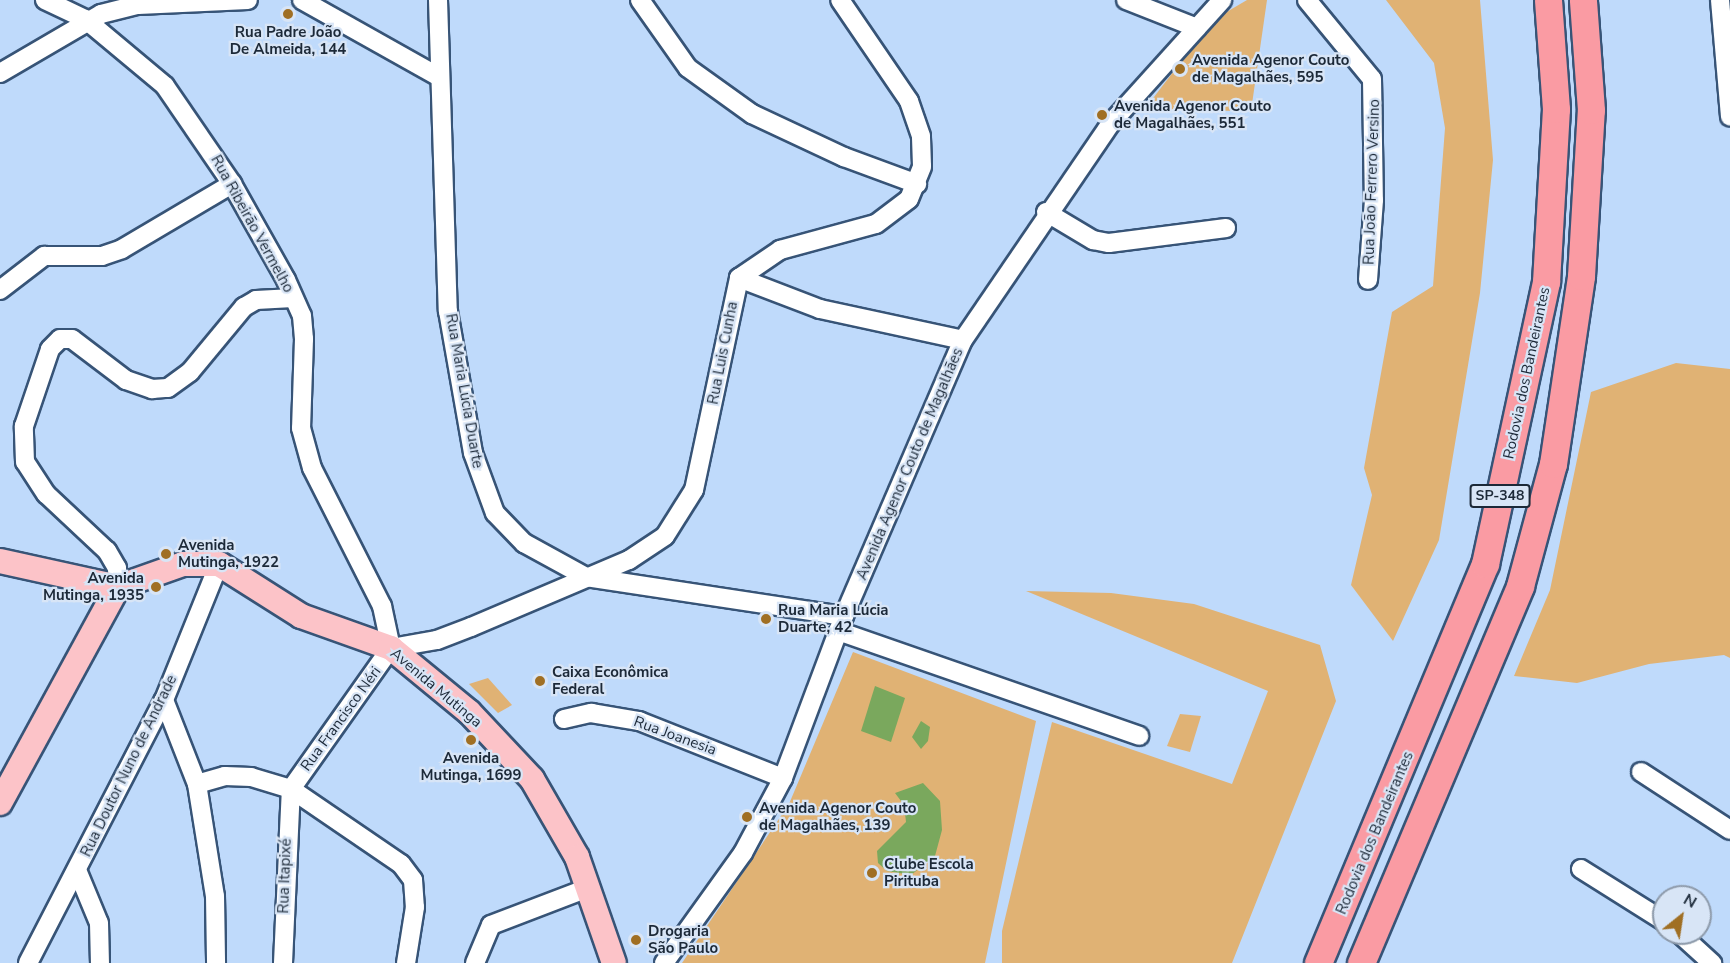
<!DOCTYPE html>
<html>
<head>
<meta charset="utf-8">
<style>
	body { margin:0 }
	#map { position:relative; width:1730px; height:963px; overflow:hidden; background:#bfdafb; font-family:"Nunito Sans",sans-serif }
	div>[style] { position:absolute }
	.green>* { inset:0; background:#e0b274 }
	.water>* { inset:0; background:#7aa85d }
	.roads { filter:drop-shadow(2px 0 #375477) drop-shadow(-2px 0 #375477) drop-shadow(0 2px #375477) drop-shadow(0 -2px #375477) }
	.minor>* { height:18px; margin:-9px; padding:0 9px; transform-origin:9px; border-radius:9px; background:#fff }
	.major>* { height:24px; margin:-12px; padding:0 12px; transform-origin:12px; border-radius:12px; background:#fcc3c8 }
	.highway>* { height:27px; margin:-13.5px; padding:0 13.5px; transform-origin:13.5px; border-radius:13.5px; background:#fa9ba3 }
	.dots>* { width:16px; height:16px; translate:-50% -50%; box-sizing:border-box; border:3px solid #d8e5f6; border-radius:50% }
	span { translate:-50% -50%; white-space:nowrap; text-align:center; line-height:1.15; -webkit-text-stroke:4.5px #d8e5f6; paint-order:stroke }
	.shield-label span { padding:2px 4px; background:#d8e5f6; border:2px solid; border-radius:4px; -webkit-text-stroke-width:0 }
	.shield-label { font-size:14px; color:#1c2938; font-weight:700 }
	.poi-label { font-size:15px; color:#1c2938; font-weight:700 }
	.left { translate:0 -50%; text-align:left }
	.right { translate:-100% -50%; text-align:right }
	.street-label { font-size:15px; color:#1c2938 }
	.north { position:absolute; left:1652px; top:885px; width:60px; height:60px; box-sizing:border-box; background:#d8e5f6; border:2px solid #8d9aaa; border-radius:50%; rotate:30deg; font-size:16px; font-weight:700; line-height:24px; text-align:center; color:#1c2938 }
	.north::after { content:''; display:block; margin:auto; width:21px; height:27px; background:#a06f23; clip-path:polygon(50% 0,100% 100%,50% 72%,0 100%) }
</style>
</head>
<body>
<div id="map">
	<div class="green">
		<i style="clip-path:polygon(1247px 0,1267px 0,1251px 111px,1144px 110px,1213px 20px)"></i>
		<i style="clip-path:polygon(1386px 0,1480px 0,1493px 160px,1480px 293px,1439px 540px,1393px 641px,1351px 585px,1372px 495px,1364px 468px,1392px 312px,1433px 286px,1445px 128px,1434px 63px)"></i>
		<i style="clip-path:polygon(1676px 363px,1730px 369px,1730px 658px,1724px 655px,1649px 664px,1577px 683px,1514px 676px,1550px 590px,1591px 392px)"></i>
		<i style="clip-path:polygon(1026px 591px,1111px 593px,1194px 604px,1320px 645px,1336px 701px,1232px 963px,1002px 963px,1002px 931px,1052px 722px,1232px 784px,1268px 691px)"></i>
		<i style="clip-path:polygon(853px 652px,1036px 721px,985px 963px,682px 963px,789px 804px)"></i>
		<i style="clip-path:polygon(488px 678px,512px 705px,498px 713px,469px 684px)"></i>
		<i style="clip-path:polygon(1180px 714px,1201px 716px,1190px 752px,1167px 746px)"></i>
	</div>
	<div class="water">
		<i style="clip-path:polygon(875px 686px,905px 698px,891px 742px,861px 731px)"></i>
		<i style="clip-path:polygon(921px 721px,930px 727px,928px 741px,921px 749px,912px 737px)"></i>
		<i style="clip-path:polygon(923px 783px,940px 801px,942px 830px,935px 856px,911px 875px,887px 871px,878px 863px,877px 851px,906px 822px,904px 805px,895px 793px)"></i>
	</div>
	<div class="roads">
		<div class="minor">
			<i style="left:45px;top:0;width:44px;rotate:25.4deg"></i>
			<i style="left:85px;top:19px;width:104px;rotate:39.9deg"></i>
			<i style="left:165px;top:86px;width:119px;rotate:55.6deg"></i>
			<i style="left:232px;top:184px;width:110px;rotate:60.6deg"></i>
			<i style="left:286px;top:280px;width:39px;rotate:66deg"></i>
			<i style="left:302px;top:316px;width:23px;rotate:85deg"></i>
			<i style="left:304px;top:339px;width:89px;rotate:91.9deg"></i>
			<i style="left:301px;top:428px;width:41px;rotate:74.6deg"></i>
			<i style="left:312px;top:468px;width:155px;rotate:63.1deg"></i>
			<i style="left:382px;top:606px;width:43px;rotate:77.9deg"></i>
			<i style="left:302px;top:0;width:157px;rotate:29.3deg"></i>
			<i style="left:438px;top:0;width:311px;rotate:88.2deg"></i>
			<i style="left:448px;top:311px;width:144px;rotate:80deg"></i>
			<i style="left:473px;top:453px;width:64px;rotate:69.9deg"></i>
			<i style="left:495px;top:513px;width:42px;rotate:46deg"></i>
			<i style="left:524px;top:543px;width:71px;rotate:28.7deg"></i>
			<i style="left:586px;top:577px;width:261px;rotate:8.6deg"></i>
			<i style="left:640px;top:0;width:83px;rotate:54.8deg"></i>
			<i style="left:688px;top:68px;width:79px;rotate:35.7deg"></i>
			<i style="left:752px;top:114px;width:102px;rotate:25.1deg"></i>
			<i style="left:844px;top:157px;width:78px;rotate:20.3deg"></i>
			<i style="left:1126px;top:0;width:76px;rotate:21.5deg"></i>
			<i style="left:1307px;top:0;width:102px;rotate:50.6deg"></i>
			<i style="left:1372px;top:79px;width:121px;rotate:89.1deg"></i>
			<i style="left:1374px;top:200px;width:80px;rotate:94.3deg"></i>
			<i style="left:1720px;top:0;width:117px;rotate:85.1deg"></i>
			<i style="left:0;top:73px;width:117px;rotate:-30.3deg"></i>
			<i style="left:101px;top:14px;width:38px;rotate:-14deg"></i>
			<i style="left:138px;top:5px;width:110px;rotate:-2.6deg"></i>
			<i style="left:1046px;top:212px;width:55px;rotate:30.8deg"></i>
			<i style="left:1093px;top:240px;width:16px;rotate:11deg"></i>
			<i style="left:1109px;top:243px;width:118px;rotate:-7.3deg"></i>
			<i style="left:739px;top:278px;width:87px;rotate:20.9deg"></i>
			<i style="left:820px;top:309px;width:146px;rotate:12.2deg"></i>
			<i style="left:0;top:290px;width:56px;rotate:-37.7deg"></i>
			<i style="left:44px;top:256px;width:58px"></i>
			<i style="left:102px;top:256px;width:21px;rotate:-19deg"></i>
			<i style="left:122px;top:249px;width:128px;rotate:-30.6deg"></i>
			<i style="left:118px;top:587px;width:19px;rotate:-93deg"></i>
			<i style="left:117px;top:568px;width:20px;rotate:-120deg"></i>
			<i style="left:107px;top:551px;width:83px;rotate:-136.9deg"></i>
			<i style="left:46px;top:494px;width:38px;rotate:-123deg"></i>
			<i style="left:25px;top:462px;width:36px;rotate:-92deg"></i>
			<i style="left:24px;top:426px;width:81px;rotate:-71.3deg"></i>
			<i style="left:50px;top:349px;width:14px;rotate:-45deg"></i>
			<i style="left:60px;top:339px;width:12px"></i>
			<i style="left:72px;top:339px;width:68px;rotate:37.2deg"></i>
			<i style="left:126px;top:380px;width:28px;rotate:19deg"></i>
			<i style="left:152px;top:389px;width:16px;rotate:-4deg"></i>
			<i style="left:168px;top:388px;width:27px;rotate:-36deg"></i>
			<i style="left:190px;top:372px;width:85px;rotate:-50.3deg"></i>
			<i style="left:244px;top:307px;width:14px;rotate:-30deg"></i>
			<i style="left:256px;top:300px;width:37px;rotate:-3deg"></i>
			<i style="left:838px;top:631px;width:319px;rotate:19.2deg"></i>
			<i style="left:391px;top:648px;width:47px;rotate:-9.9deg"></i>
			<i style="left:437px;top:640px;width:36px;rotate:-21deg"></i>
			<i style="left:471px;top:627px;width:172px;rotate:-23deg"></i>
			<i style="left:629px;top:560px;width:43px;rotate:-33.7deg"></i>
			<i style="left:665px;top:536px;width:54px;rotate:-57.8deg"></i>
			<i style="left:694px;top:490px;width:217px;rotate:-78deg"></i>
			<i style="left:739px;top:278px;width:50px;rotate:-34.3deg"></i>
			<i style="left:780px;top:250px;width:99px;rotate:-15.2deg"></i>
			<i style="left:876px;top:224px;width:41px;rotate:-37.1deg"></i>
			<i style="left:909px;top:199px;width:35px;rotate:-68deg"></i>
			<i style="left:922px;top:166px;width:30px;rotate:-92deg"></i>
			<i style="left:921px;top:136px;width:37px;rotate:-109deg"></i>
			<i style="left:909px;top:101px;width:122px;rotate:-124.3deg"></i>
			<i style="left:164px;top:700px;width:90px;rotate:68.6deg"></i>
			<i style="left:197px;top:784px;width:113px;rotate:80.9deg"></i>
			<i style="left:215px;top:896px;width:67px;rotate:89.1deg"></i>
			<i style="left:564px;top:719px;width:28px;rotate:-13deg"></i>
			<i style="left:591px;top:713px;width:49px;rotate:9.5deg"></i>
			<i style="left:639px;top:721px;width:155px;rotate:21.6deg"></i>
			<i style="left:1641px;top:772px;width:106px;rotate:33.1deg"></i>
			<i style="left:197px;top:784px;width:29px;rotate:-16deg"></i>
			<i style="left:225px;top:776px;width:26px;rotate:2deg"></i>
			<i style="left:251px;top:777px;width:42px;rotate:16.7deg"></i>
			<i style="left:291px;top:789px;width:133px;rotate:34.3deg"></i>
			<i style="left:401px;top:864px;width:20px;rotate:53deg"></i>
			<i style="left:413px;top:880px;width:27px;rotate:86deg"></i>
			<i style="left:415px;top:907px;width:57px;rotate:99.1deg"></i>
			<i style="left:1581px;top:869px;width:98px;rotate:32.1deg"></i>
			<i style="left:77px;top:870px;width:57px;rotate:67.5deg"></i>
			<i style="left:99px;top:923px;width:40px;rotate:88.6deg"></i>
			<i style="left:1679px;top:933px;width:45px;rotate:42.3deg"></i>
			<i style="left:28px;top:963px;width:296px;rotate:-62.7deg"></i>
			<i style="left:164px;top:700px;width:147px;rotate:-68deg"></i>
			<i style="left:283px;top:963px;width:174px;rotate:-87.4deg"></i>
			<i style="left:291px;top:789px;width:173px;rotate:-54.7deg"></i>
			<i style="left:475px;top:963px;width:41px;rotate:-67.2deg"></i>
			<i style="left:491px;top:925px;width:104px;rotate:-20.9deg"></i>
			<i style="left:664px;top:963px;width:135px;rotate:-54.3deg"></i>
			<i style="left:743px;top:853px;width:85px;rotate:-61.9deg"></i>
			<i style="left:783px;top:778px;width:173px;rotate:-69.4deg"></i>
			<i style="left:844px;top:616px;width:301px;rotate:-66.7deg"></i>
			<i style="left:963px;top:340px;width:263px;rotate:-55.7deg"></i>
			<i style="left:1111px;top:123px;width:166px;rotate:-47.9deg"></i>
		</div>
		<div class="major">
			<i style="left:0;top:561px;width:121px;rotate:12.4deg"></i>
			<i style="left:118px;top:587px;width:69px;rotate:-19.5deg"></i>
			<i style="left:183px;top:564px;width:36px"></i>
			<i style="left:219px;top:564px;width:97px;rotate:32.4deg"></i>
			<i style="left:301px;top:616px;width:96px;rotate:19.6deg"></i>
			<i style="left:391px;top:648px;width:101px;rotate:39.4deg"></i>
			<i style="left:469px;top:712px;width:92px;rotate:46.8deg"></i>
			<i style="left:532px;top:779px;width:90px;rotate:60deg"></i>
			<i style="left:577px;top:857px;width:112px;rotate:70.8deg"></i>
			<i style="left:0;top:803px;width:246px;rotate:-61.4deg"></i>
		</div>
		<div class="highway">
			<i style="left:1318px;top:963px;width:433px;rotate:-67.3deg"></i>
			<i style="left:1485px;top:564px;width:289px;rotate:-77.8deg"></i>
			<i style="left:1546px;top:282px;width:173px;rotate:-86.7deg"></i>
			<i style="left:1556px;top:109px;width:109px;rotate:-94.2deg"></i>
			<i style="left:1361px;top:963px;width:409px;rotate:-67.1deg"></i>
			<i style="left:1520px;top:586px;width:126px;rotate:-74.9deg"></i>
			<i style="left:1553px;top:464px;width:190px;rotate:-81.5deg"></i>
			<i style="left:1581px;top:276px;width:166px;rotate:-86.6deg"></i>
			<i style="left:1591px;top:110px;width:110px;rotate:-94.2deg"></i>
		</div>
	</div>
	<div class="dots">
		<i style="left:288px;top:14px;background:#a06f23"></i>
		<i style="left:1180px;top:69px;background:#a06f23"></i>
		<i style="left:1102px;top:115px;background:#a06f23"></i>
		<i style="left:166px;top:554px;background:#a06f23"></i>
		<i style="left:156px;top:587px;background:#a06f23"></i>
		<i style="left:766px;top:619px;background:#a06f23"></i>
		<i style="left:540px;top:681px;background:#a06f23"></i>
		<i style="left:471px;top:740px;background:#a06f23"></i>
		<i style="left:747px;top:817px;background:#a06f23"></i>
		<i style="left:872px;top:873px;background:#a06f23"></i>
		<i style="left:636px;top:940px;background:#a06f23"></i>
	</div>
	<div class="shield-label">
		<span style="left:1500px;top:496px">SP-348</span>
	</div>
	<div class="poi-label">
		<span style="left:288px;top:41px">Rua Padre João<br>De Almeida, 144</span>
		<span class="left" style="left:1192px;top:69px">Avenida Agenor Couto<br>de Magalhães, 595</span>
		<span class="left" style="left:1114px;top:115px">Avenida Agenor Couto<br>de Magalhães, 551</span>
		<span class="left" style="left:178px;top:554px">Avenida<br>Mutinga, 1922</span>
		<span class="right" style="left:144px;top:587px">Avenida<br>Mutinga, 1935</span>
		<span class="left" style="left:778px;top:619px">Rua Maria Lúcia<br>Duarte, 42</span>
		<span class="left" style="left:552px;top:681px">Caixa Econômica<br>Federal</span>
		<span style="left:471px;top:767px">Avenida<br>Mutinga, 1699</span>
		<span class="left" style="left:759px;top:817px">Avenida Agenor Couto<br>de Magalhães, 139</span>
		<span class="left" style="left:884px;top:873px">Clube Escola<br>Pirituba</span>
		<span class="left" style="left:648px;top:940px">Drogaria<br>São Paulo</span>
	</div>
	<div class="street-label">
		<span style="left:1372px;top:182px;rotate:-88deg">Rua João Ferrero Versino</span>
		<span style="left:252px;top:224px;rotate:61deg">Rua Ribeirão Vermelho</span>
		<span style="left:723px;top:353px;rotate:-79deg">Rua Luis Cunha</span>
		<span style="left:1527px;top:373px;rotate:-78deg">Rodovia dos Bandeirantes</span>
		<span style="left:464px;top:391px;rotate:80deg">Rua Maria Lúcia Duarte</span>
		<span style="left:910px;top:464px;rotate:-67deg">Avenida Agenor Couto de Magalhães</span>
		<span style="left:436px;top:688px;rotate:40deg">Avenida Mutinga</span>
		<span style="left:341px;top:719px;rotate:-54deg">Rua Francisco Néri</span>
		<span style="left:675px;top:736px;rotate:20deg">Rua Joanesia</span>
		<span style="left:129px;top:766px;rotate:-64deg">Rua Doutor Nuno de Andrade</span>
		<span style="left:1375px;top:833px;rotate:-67deg">Rodovia dos Bandeirantes</span>
		<span style="left:285px;top:876px;rotate:-88deg">Rua Itapixé</span>
	</div>
	<div class="north">N</div>
</div>
</body>
</html>
